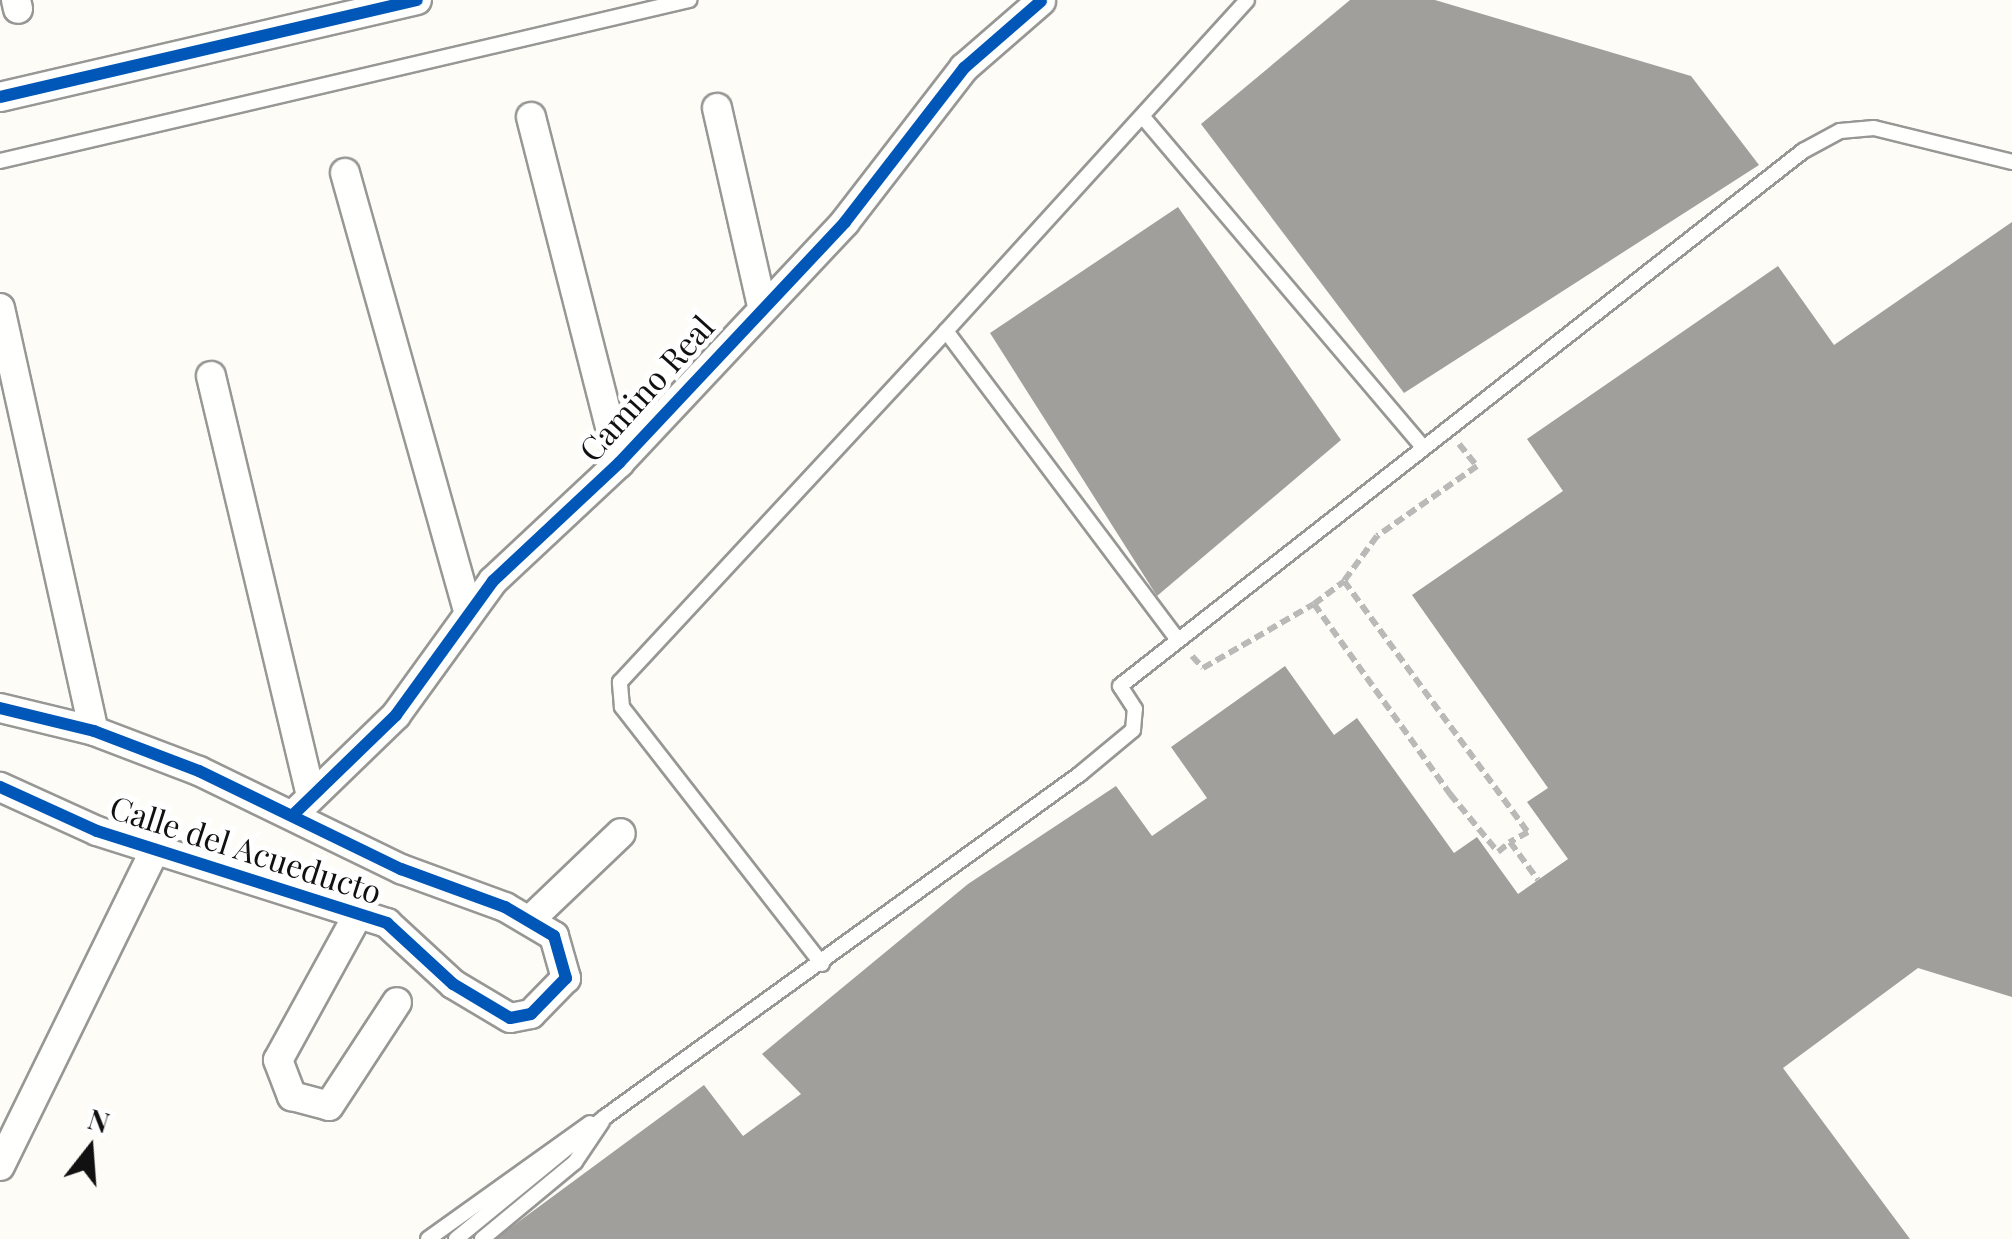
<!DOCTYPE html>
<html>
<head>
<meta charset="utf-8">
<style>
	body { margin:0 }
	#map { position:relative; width:2012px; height:1239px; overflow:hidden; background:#fdfcf7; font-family:"Playfair Display",serif }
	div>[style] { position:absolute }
	.building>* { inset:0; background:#a19f9c }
	.path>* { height:6px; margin-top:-3px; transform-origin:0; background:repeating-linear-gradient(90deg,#b9b9b8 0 10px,transparent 0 15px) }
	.roads { filter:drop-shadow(2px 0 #979795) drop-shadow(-2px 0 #979795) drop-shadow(0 2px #979795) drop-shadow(0 -2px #979795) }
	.lane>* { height:14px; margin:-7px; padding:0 7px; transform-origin:7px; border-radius:7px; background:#fffffe }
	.street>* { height:28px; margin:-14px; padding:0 14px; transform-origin:14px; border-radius:14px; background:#fffffe }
	.cycleway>* { height:12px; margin:-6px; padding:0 6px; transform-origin:6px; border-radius:6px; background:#0057b8 }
	span { translate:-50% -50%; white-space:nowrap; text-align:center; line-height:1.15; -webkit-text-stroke:10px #fff; paint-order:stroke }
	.street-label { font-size:32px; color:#111 }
	.north { position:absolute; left:40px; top:1099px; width:100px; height:100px; -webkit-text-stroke:8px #fff; paint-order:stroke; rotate:17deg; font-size:28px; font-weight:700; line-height:40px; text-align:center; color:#111 }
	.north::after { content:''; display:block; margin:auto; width:35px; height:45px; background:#111; clip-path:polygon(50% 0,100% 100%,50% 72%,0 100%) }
</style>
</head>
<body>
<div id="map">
	<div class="building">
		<i style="clip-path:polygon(1350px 0,1435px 0,1691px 76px,1759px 165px,1404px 393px,1201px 124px)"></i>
		<i style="clip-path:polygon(1178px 207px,1341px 440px,1157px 596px,990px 333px)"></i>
		<i style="clip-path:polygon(2012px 222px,2012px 997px,1918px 968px,1783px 1068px,1910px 1239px,495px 1239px,704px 1085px,743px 1136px,801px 1094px,762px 1054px,968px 884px,1116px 786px,1152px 836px,1207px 798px,1171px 747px,1285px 666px,1334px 735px,1357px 718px,1454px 853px,1477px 837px,1518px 894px,1568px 859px,1527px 802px,1548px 788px,1412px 595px,1563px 491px,1527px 439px,1778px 266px,1834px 345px)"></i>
	</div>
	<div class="path">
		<i style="left:1459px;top:444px;width:28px;rotate:51deg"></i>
		<i style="left:1477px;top:466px;width:122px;rotate:145deg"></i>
		<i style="left:1377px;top:536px;width:56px;rotate:126.3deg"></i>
		<i style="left:1344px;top:581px;width:311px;rotate:53.8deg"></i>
		<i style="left:1528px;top:832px;width:21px;rotate:151deg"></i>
		<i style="left:1510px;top:842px;width:47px;rotate:53.6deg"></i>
		<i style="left:1314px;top:604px;width:38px;rotate:-37deg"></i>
		<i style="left:1192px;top:656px;width:16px;rotate:47deg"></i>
		<i style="left:1203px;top:668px;width:128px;rotate:-30deg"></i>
		<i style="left:1314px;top:604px;width:234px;rotate:54.4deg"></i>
		<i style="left:1450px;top:794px;width:75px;rotate:50.4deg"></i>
		<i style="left:1498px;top:852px;width:16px;rotate:-40deg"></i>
	</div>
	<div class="roads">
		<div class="lane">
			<i style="left:1143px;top:117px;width:431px;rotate:49.7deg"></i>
			<i style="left:0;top:161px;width:708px;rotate:-13.15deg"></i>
			<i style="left:946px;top:331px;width:447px;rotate:-47.7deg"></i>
			<i style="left:822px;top:964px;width:326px;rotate:-127.9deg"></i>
			<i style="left:622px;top:707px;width:25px;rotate:-95deg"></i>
			<i style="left:620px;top:682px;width:479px;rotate:-47.1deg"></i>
			<i style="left:946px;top:331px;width:386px;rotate:53.1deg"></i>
			<i style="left:428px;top:1239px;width:199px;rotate:-35.6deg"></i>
			<i style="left:456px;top:1239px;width:193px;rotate:-39.3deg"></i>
			<i style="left:605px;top:1117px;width:586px;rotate:-35.83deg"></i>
			<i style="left:1080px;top:774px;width:69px;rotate:-39.7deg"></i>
			<i style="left:1133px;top:730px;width:21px;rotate:-85deg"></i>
			<i style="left:1135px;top:709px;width:27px;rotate:-123deg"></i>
			<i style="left:1120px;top:686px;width:868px;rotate:-38.07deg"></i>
			<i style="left:1803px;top:151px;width:42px;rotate:-28.4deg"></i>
			<i style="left:1840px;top:131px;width:34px;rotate:-5deg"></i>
			<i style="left:1874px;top:128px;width:142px;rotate:13.8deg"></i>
			<i style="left:482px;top:1239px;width:121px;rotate:-39.6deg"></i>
			<i style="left:575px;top:1162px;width:48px;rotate:-56deg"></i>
		</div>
		<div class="street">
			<i style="left:16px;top:0;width:9px;rotate:77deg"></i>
			<i style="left:0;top:97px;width:428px;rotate:-13.1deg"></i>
			<i style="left:717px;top:108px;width:199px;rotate:77.2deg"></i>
			<i style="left:531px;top:117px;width:357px;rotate:75.7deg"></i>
			<i style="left:345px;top:173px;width:455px;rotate:74.3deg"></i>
			<i style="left:0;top:308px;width:433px;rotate:77.5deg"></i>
			<i style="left:211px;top:376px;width:431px;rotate:76.6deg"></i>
			<i style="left:0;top:708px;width:97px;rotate:13.7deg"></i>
			<i style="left:94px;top:731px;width:112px;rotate:20.9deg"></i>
			<i style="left:199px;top:771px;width:225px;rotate:25.9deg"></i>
			<i style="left:401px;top:869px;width:111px;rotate:20.1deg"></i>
			<i style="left:505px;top:907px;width:57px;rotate:30.6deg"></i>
			<i style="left:554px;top:936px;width:44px;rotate:74.1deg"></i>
			<i style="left:566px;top:978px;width:50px;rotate:134.2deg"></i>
			<i style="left:531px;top:1014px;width:21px;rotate:169deg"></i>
			<i style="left:510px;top:1018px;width:66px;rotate:-149.2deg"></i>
			<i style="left:453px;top:984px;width:90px;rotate:-137.3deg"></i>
			<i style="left:387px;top:923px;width:304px;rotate:-162.4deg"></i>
			<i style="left:97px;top:831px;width:107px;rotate:-155.6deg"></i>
			<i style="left:294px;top:814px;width:142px;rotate:-44.1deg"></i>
			<i style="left:396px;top:715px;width:165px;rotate:-54.1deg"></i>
			<i style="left:493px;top:581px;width:173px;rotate:-43.1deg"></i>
			<i style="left:619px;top:463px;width:330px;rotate:-46.8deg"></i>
			<i style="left:845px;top:222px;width:195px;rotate:-52.3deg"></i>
			<i style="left:964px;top:68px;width:102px;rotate:-41deg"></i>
			<i style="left:360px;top:911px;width:170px;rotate:118.8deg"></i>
			<i style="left:278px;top:1060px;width:39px;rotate:69deg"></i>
			<i style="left:292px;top:1096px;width:38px;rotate:15deg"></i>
			<i style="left:329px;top:1106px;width:124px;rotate:-56.8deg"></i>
			<i style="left:531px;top:919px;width:124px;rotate:-43.7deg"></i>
			<i style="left:0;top:1166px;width:351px;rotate:-63.9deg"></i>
		</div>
	</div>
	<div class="cycleway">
		<i style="left:0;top:97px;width:428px;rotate:-13.1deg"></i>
		<i style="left:0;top:708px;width:97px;rotate:13.7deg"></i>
		<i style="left:94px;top:731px;width:112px;rotate:20.9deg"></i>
		<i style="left:199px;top:771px;width:225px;rotate:25.9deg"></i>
		<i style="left:401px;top:869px;width:111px;rotate:20.1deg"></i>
		<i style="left:505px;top:907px;width:57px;rotate:30.6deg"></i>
		<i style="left:554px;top:936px;width:44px;rotate:74.1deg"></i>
		<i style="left:566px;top:978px;width:50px;rotate:134.2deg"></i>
		<i style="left:531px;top:1014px;width:21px;rotate:169deg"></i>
		<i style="left:510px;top:1018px;width:66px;rotate:-149.2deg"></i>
		<i style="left:453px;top:984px;width:90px;rotate:-137.3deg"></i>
		<i style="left:387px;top:923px;width:304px;rotate:-162.4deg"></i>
		<i style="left:97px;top:831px;width:107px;rotate:-155.6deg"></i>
		<i style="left:294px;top:814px;width:142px;rotate:-44.1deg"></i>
		<i style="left:396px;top:715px;width:165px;rotate:-54.1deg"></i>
		<i style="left:493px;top:581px;width:173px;rotate:-43.1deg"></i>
		<i style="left:619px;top:463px;width:330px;rotate:-46.8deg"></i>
		<i style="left:845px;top:222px;width:195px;rotate:-52.3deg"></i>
		<i style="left:964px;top:68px;width:102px;rotate:-41deg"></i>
	</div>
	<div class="street-label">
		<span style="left:646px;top:388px;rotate:-48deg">Camino Real</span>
		<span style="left:246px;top:849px;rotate:18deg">Calle del Acueducto</span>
	</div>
	<div class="north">N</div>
</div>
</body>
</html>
